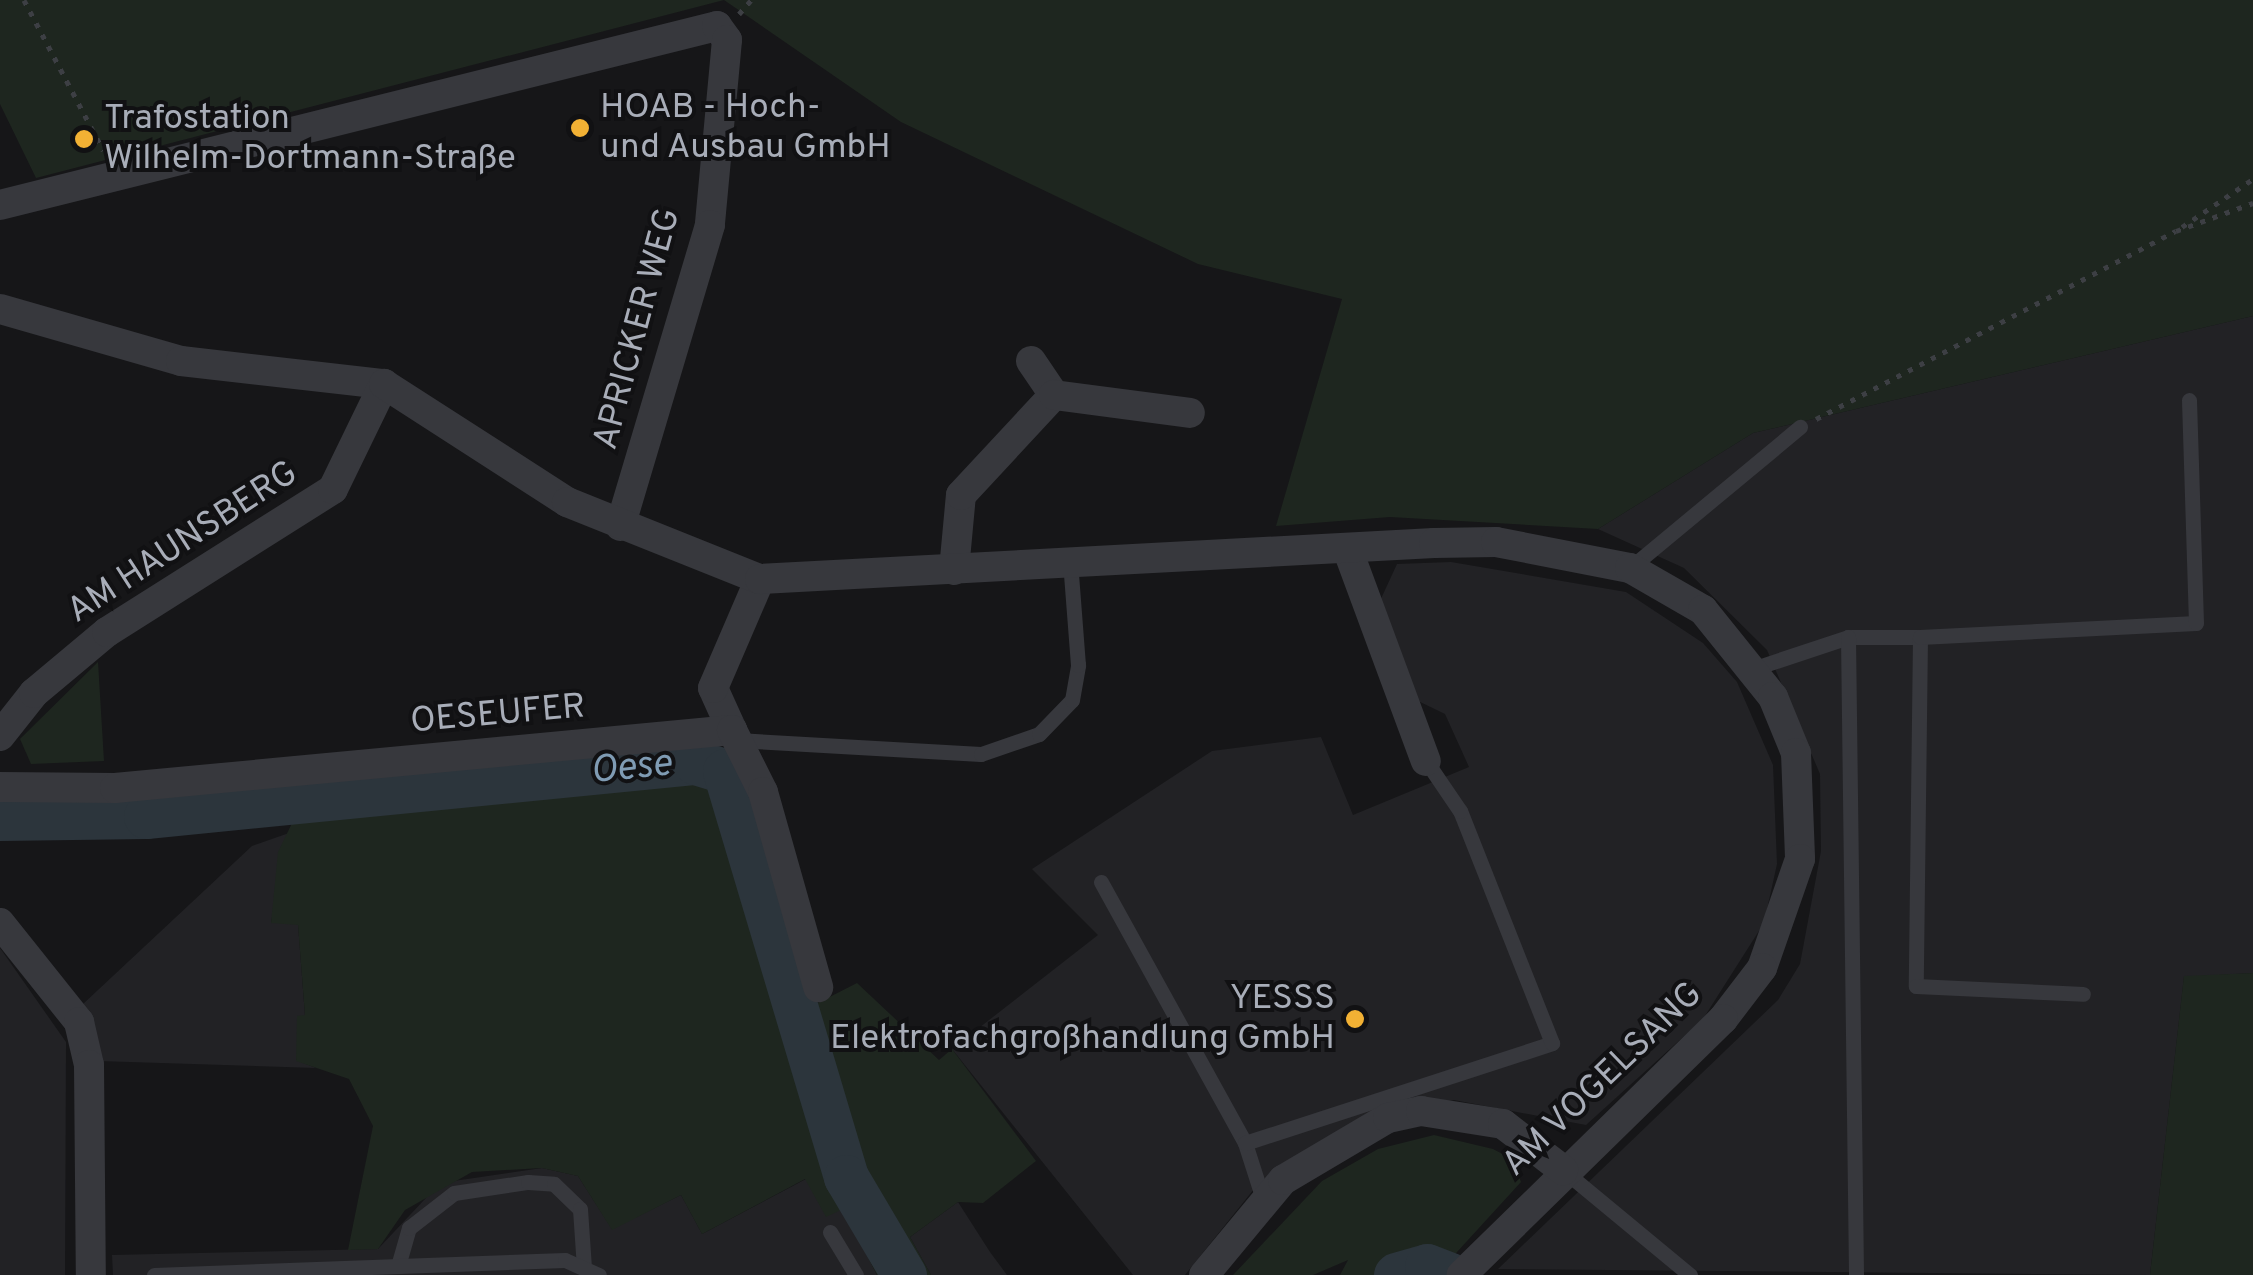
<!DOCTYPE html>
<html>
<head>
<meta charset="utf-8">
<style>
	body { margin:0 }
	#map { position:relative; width:2253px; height:1275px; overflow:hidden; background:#161618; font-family:Overpass,sans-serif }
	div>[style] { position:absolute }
	.built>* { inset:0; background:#222225 }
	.green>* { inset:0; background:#1e261f }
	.river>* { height:45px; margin:-22.5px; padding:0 22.5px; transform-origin:22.5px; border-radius:22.5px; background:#2c353c }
	.path>* { height:5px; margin-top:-2.5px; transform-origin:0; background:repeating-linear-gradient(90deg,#3d3f44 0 5px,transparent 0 13px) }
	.service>* { height:15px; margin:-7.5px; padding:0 7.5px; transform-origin:7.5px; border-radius:7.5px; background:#37383d }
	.minor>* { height:30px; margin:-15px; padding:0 15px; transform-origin:15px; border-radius:15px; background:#37383d }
	.dots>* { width:28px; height:28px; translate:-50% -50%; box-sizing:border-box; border:5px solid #111113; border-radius:50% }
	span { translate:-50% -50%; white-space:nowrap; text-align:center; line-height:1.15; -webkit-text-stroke:8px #111113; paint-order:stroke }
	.poi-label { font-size:35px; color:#a8adb8 }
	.left { translate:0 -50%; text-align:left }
	.right { translate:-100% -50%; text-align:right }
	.street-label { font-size:35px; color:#a8adb8 }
	.water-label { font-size:38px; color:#7f9bb3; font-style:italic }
</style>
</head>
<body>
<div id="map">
	<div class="built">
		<i style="clip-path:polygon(2253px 316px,2253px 973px,2184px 977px,2150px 1275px,1498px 1269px,1778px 1000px,1800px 964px,1821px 851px,1820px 774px,1767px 650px,1684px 568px,1598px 529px,1753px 433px)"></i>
		<i style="clip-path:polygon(1451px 562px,1626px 592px,1703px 643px,1737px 682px,1773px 765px,1777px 864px,1764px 923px,1703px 1019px,1586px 1125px,1454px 1100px,1367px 1114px,1254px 1189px,1185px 1275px,1133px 1275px,952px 1049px,1098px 935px,1032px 869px,1212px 751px,1321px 737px,1353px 815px,1469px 767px,1445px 714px,1414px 699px,1379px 603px,1397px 564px)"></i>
		<i style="clip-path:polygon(289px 833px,271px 922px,298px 924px,305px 1016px,296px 1060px,316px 1068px,98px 1061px,83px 1004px,252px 846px)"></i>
		<i style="clip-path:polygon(0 948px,66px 1042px,65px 1275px,0 1275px)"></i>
		<i style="clip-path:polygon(542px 1168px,578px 1176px,612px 1229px,681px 1195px,702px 1234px,806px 1179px,843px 1208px,877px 1275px,113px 1275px,112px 1255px,378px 1249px,440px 1183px)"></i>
		<i style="clip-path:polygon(958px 1202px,990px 1252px,1007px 1275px,931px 1275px,910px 1237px)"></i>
	</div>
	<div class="green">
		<i style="clip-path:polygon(0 0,2253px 0,2253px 316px,1753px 433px,1598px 529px,1390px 517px,1276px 526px,1342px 299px,1198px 264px,901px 122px,724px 0,36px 178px,0 104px)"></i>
		<i style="clip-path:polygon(98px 662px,104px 761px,31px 764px,20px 739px)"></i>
		<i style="clip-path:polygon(708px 779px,746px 852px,810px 1112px,886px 1275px,877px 1275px,843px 1209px,826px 1217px,805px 1179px,702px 1234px,681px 1195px,612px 1230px,578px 1176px,542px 1168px,472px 1172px,405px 1210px,378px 1249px,348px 1250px,373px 1126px,349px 1079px,296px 1061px,297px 1016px,305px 1015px,298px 925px,271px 923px,278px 852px,295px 817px)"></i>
		<i style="clip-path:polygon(2253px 973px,2253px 1275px,2150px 1275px,2184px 976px)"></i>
		<i style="clip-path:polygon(857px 983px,939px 1060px,952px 1049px,1036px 1161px,983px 1203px,958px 1202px,910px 1237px,931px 1275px,917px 1275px,868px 1185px,812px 1006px)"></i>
		<i style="clip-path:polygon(1434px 1135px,1493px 1149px,1512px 1159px,1521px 1182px,1436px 1275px,1340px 1275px,1348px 1260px,1313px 1275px,1233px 1275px,1322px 1181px,1378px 1149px)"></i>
	</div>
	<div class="river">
		<i style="left:0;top:818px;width:146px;rotate:-0.8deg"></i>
		<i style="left:146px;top:816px;width:552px;rotate:-5.62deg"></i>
		<i style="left:695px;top:762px;width:31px;rotate:17deg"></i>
		<i style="left:725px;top:771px;width:424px;rotate:73.4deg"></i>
		<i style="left:846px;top:1177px;width:114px;rotate:59.4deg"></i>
		<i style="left:1396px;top:1275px;width:32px;rotate:-16deg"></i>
		<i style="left:1427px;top:1266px;width:25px;rotate:21deg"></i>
	</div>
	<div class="path">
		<i style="left:24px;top:0;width:170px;rotate:62.2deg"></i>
		<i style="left:739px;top:14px;width:18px;rotate:-49deg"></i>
		<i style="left:2182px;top:227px;width:86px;rotate:-34.1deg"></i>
		<i style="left:1816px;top:419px;width:406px;rotate:-27.6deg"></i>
		<i style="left:2176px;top:231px;width:82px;rotate:-20deg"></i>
	</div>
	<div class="service">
		<i style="left:1630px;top:568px;width:221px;rotate:-39.7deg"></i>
		<i style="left:1848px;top:637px;width:72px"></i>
		<i style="left:1920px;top:637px;width:349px;rotate:90.7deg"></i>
		<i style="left:1916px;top:986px;width:167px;rotate:2.7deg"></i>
		<i style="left:1920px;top:637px;width:276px;rotate:-2.9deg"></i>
		<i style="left:2196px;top:623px;width:223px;rotate:-91.8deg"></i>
		<i style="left:1755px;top:668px;width:98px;rotate:-18.4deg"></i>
		<i style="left:1848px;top:637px;width:638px;rotate:89.28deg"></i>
		<i style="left:737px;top:740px;width:244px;rotate:3.3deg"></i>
		<i style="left:981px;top:754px;width:61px;rotate:-19deg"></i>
		<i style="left:1039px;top:734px;width:47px;rotate:-45.9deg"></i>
		<i style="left:1072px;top:700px;width:36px;rotate:-80deg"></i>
		<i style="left:1078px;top:665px;width:103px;rotate:-94.4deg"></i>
		<i style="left:1101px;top:882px;width:298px;rotate:61.1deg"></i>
		<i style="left:1245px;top:1143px;width:59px;rotate:72.2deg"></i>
		<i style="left:1245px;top:1143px;width:323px;rotate:-18deg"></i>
		<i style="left:1552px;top:1043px;width:250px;rotate:-111.6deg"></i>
		<i style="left:1460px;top:811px;width:60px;rotate:-124.2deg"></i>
		<i style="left:1563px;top:1170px;width:165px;rotate:39.6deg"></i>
		<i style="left:830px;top:1232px;width:50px;rotate:58.8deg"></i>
		<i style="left:398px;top:1266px;width:40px;rotate:-74deg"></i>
		<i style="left:409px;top:1228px;width:57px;rotate:-37.9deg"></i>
		<i style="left:454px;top:1193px;width:75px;rotate:-8.5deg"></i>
		<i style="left:528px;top:1182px;width:26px;rotate:4deg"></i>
		<i style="left:554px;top:1184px;width:36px;rotate:44deg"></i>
		<i style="left:580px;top:1209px;width:58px;rotate:86.1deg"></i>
		<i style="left:154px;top:1275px;width:411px;rotate:-2.1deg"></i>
		<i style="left:565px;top:1260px;width:37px;rotate:24deg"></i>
	</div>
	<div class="minor">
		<i style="left:0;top:205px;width:739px;rotate:-14.02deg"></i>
		<i style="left:717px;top:26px;width:17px;rotate:54deg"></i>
		<i style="left:727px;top:40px;width:186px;rotate:95.3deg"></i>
		<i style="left:710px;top:225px;width:314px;rotate:106.6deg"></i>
		<i style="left:0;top:309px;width:188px;rotate:16deg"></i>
		<i style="left:181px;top:361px;width:204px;rotate:6.5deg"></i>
		<i style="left:1031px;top:361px;width:41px;rotate:55.9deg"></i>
		<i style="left:1347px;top:548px;width:227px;rotate:69.7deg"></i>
		<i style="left:954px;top:570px;width:75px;rotate:-84.7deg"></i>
		<i style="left:961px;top:495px;width:137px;rotate:-47.1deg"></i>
		<i style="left:1054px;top:395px;width:137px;rotate:7.5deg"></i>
		<i style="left:732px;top:730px;width:46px;rotate:-114.3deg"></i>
		<i style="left:713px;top:688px;width:119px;rotate:-66.7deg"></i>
		<i style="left:0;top:736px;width:55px;rotate:-51.7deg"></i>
		<i style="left:34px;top:693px;width:95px;rotate:-39.9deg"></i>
		<i style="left:107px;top:632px;width:267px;rotate:-32.3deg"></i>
		<i style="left:333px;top:489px;width:117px;rotate:-64.1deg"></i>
		<i style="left:384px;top:384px;width:218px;rotate:32.8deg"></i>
		<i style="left:567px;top:502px;width:208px;rotate:21.8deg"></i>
		<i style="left:760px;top:579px;width:675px;rotate:-3.06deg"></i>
		<i style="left:1434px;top:543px;width:62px;rotate:-0.9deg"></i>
		<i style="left:1496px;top:542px;width:136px;rotate:11deg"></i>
		<i style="left:1630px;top:568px;width:84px;rotate:29.9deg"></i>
		<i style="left:1703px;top:610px;width:112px;rotate:51.2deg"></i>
		<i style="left:1773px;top:697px;width:61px;rotate:67.7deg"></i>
		<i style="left:1796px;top:753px;width:106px;rotate:87.8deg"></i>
		<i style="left:1800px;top:859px;width:115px;rotate:109.2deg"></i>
		<i style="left:1762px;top:968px;width:64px;rotate:127.4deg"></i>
		<i style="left:1723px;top:1019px;width:366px;rotate:135.6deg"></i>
		<i style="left:0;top:787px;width:115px;rotate:0.5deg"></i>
		<i style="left:115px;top:788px;width:620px;rotate:-5.37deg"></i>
		<i style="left:732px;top:730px;width:69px;rotate:63.4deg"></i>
		<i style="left:763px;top:792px;width:203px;rotate:74.2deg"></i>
		<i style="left:0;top:923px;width:127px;rotate:51.4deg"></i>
		<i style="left:79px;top:1022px;width:44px;rotate:76.9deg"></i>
		<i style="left:89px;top:1065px;width:210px;rotate:89.5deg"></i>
		<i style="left:1204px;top:1275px;width:124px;rotate:-50.3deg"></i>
		<i style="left:1283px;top:1180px;width:122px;rotate:-30.6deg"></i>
		<i style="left:1388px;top:1118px;width:34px;rotate:-12deg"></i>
		<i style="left:1421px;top:1111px;width:83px;rotate:9deg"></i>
		<i style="left:1503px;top:1124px;width:76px;rotate:37.5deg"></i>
	</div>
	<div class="dots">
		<i style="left:580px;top:128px;background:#f2b134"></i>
		<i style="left:84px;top:139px;background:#f2b134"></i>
		<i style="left:1355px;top:1019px;background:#f2b134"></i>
	</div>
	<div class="poi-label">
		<span class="left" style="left:600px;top:128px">HOAB - Hoch-<br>und Ausbau GmbH</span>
		<span class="left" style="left:104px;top:139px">Trafostation<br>Wilhelm-Dortmann-Straße</span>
		<span class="right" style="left:1335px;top:1019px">YESSS<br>Elektrofachgroßhandlung GmbH</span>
	</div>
	<div class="street-label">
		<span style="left:638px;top:329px;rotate:-75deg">APRICKER WEG</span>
		<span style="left:183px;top:543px;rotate:-33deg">AM HAUNSBERG</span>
		<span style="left:498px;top:715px;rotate:-5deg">OESEUFER</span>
		<span style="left:1603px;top:1080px;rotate:-44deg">AM VOGELSANG</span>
	</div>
	<div class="water-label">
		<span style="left:631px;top:769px;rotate:-6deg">Oese</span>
	</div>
</div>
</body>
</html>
